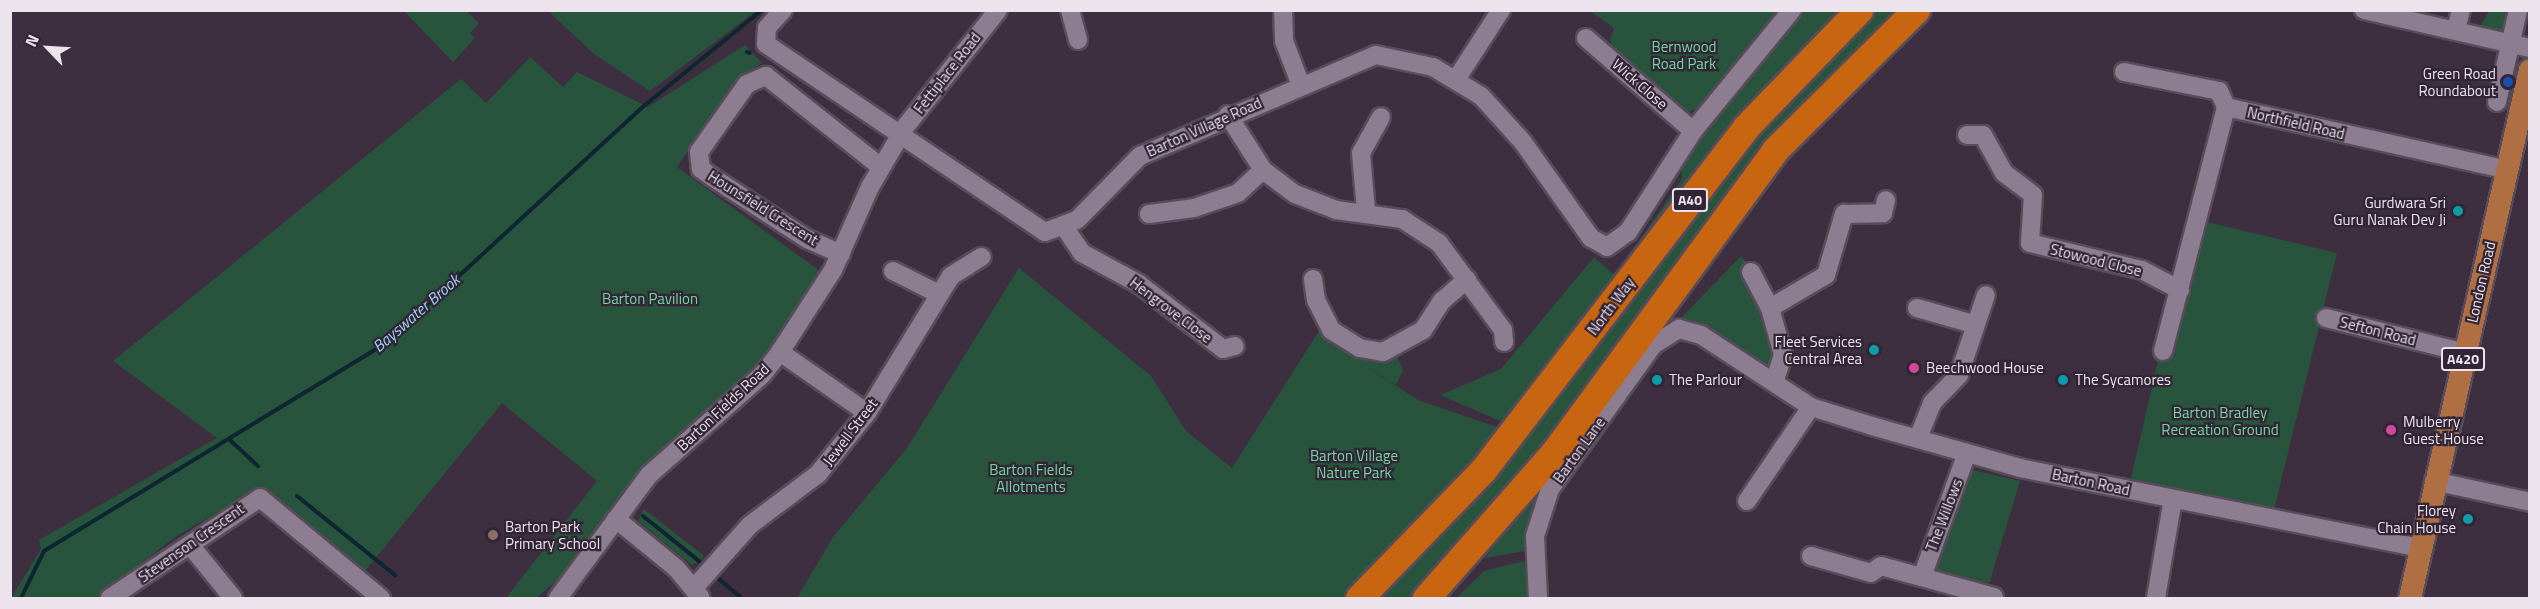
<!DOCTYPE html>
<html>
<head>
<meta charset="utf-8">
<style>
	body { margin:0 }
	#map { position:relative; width:2540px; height:609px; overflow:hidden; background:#3d2f3f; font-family:"Titillium Web",sans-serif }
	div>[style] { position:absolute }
	.green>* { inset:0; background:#28543d }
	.stream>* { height:4px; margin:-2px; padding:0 2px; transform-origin:2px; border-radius:2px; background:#0e2532 }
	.roads { filter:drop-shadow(2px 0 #574c5a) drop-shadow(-2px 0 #574c5a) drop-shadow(0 2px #574c5a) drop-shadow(0 -2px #574c5a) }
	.minor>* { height:18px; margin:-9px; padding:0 9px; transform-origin:9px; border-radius:9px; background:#8d7d90 }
	.major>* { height:22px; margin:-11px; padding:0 11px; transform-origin:11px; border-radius:11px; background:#b06f43 }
	.highway>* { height:27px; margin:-13.5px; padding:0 13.5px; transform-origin:13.5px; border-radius:13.5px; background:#c86510 }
	.dots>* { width:16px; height:16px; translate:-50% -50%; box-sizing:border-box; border:3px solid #322535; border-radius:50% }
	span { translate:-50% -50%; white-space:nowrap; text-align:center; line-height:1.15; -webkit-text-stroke:4.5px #322535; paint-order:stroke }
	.shield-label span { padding:2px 4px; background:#322535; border:2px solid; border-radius:4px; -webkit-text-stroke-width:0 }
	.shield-label { font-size:14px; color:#ece3ed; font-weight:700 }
	.park-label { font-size:15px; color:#70d7a1 }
	.street-label { font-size:15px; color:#ece3ed }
	.poi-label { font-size:15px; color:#ece3ed }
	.right { translate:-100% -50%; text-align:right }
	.left { translate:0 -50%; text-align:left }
	.water-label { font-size:16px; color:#9ad4f5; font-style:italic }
	.frame { position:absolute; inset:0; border:12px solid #ece3ed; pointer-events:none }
	.north { position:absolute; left:18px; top:18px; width:60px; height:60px; -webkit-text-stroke:4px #322535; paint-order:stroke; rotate:295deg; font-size:16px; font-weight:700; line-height:24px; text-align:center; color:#ece3ed }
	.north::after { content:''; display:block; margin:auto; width:21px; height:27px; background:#ece3ed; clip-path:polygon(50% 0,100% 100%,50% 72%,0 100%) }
</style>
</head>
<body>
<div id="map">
	<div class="green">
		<i style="clip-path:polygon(404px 11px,466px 11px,479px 23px,470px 33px,475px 38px,453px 62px)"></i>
		<i style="clip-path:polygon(548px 11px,756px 11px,650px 91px,594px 54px)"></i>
		<i style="clip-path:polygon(1590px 11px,1780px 11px,1700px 107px,1688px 112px,1614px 51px,1610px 40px,1614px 28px)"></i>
		<i style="clip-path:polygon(1805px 11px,1848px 11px,1637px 244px,1682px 179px,1681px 165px,1701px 138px)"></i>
		<i style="clip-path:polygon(1870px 11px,1901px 11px,1560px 430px,1413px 598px,1371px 598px,1708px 187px)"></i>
		<i style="clip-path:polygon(2489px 11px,2510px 11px,2503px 31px,2478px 30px)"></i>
		<i style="clip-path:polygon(745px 45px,762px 63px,736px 80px,677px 167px,821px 272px,756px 366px,645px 464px,558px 580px,536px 598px,506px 598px,597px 481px,502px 403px,365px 571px,285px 503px,257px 489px,175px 537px,97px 598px,11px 598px,41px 549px,39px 540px,217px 438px,113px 361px,461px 79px,486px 103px,530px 57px,563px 87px,577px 72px,648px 107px)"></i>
		<i style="clip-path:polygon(2207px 222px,2337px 253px,2274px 510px,2130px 482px,2159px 357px,2171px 359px)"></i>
		<i style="clip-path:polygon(1741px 256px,1751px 267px,1742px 274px,1761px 307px,1776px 357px,1768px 371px,1679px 320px)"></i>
		<i style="clip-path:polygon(1594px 257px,1614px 275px,1505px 423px,1440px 395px,1501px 369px)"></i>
		<i style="clip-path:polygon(1019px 268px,1151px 376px,1186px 431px,1232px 468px,1319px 331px,1349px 354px,1341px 347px,1373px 361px,1397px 356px,1403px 370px,1396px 385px,1362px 364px,1418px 400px,1500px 428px,1353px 598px,797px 598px,833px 537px,907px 448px)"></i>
		<i style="clip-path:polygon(1968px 469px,2020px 481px,1990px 581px,1983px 586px,1936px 573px,1933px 566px)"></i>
		<i style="clip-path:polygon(1547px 487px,1530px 550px,1485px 558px,1536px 495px)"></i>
		<i style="clip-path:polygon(644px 509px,703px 555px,703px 559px,692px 565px,638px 521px)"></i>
		<i style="clip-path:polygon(1524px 561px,1530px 598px,1456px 598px,1484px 571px)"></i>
	</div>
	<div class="stream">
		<i style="left:747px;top:52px;width:3px;rotate:18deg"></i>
		<i style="left:231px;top:441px;width:37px;rotate:43deg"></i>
		<i style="left:297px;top:496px;width:126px;rotate:38.9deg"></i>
		<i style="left:643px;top:516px;width:72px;rotate:38.8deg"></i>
		<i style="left:713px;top:574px;width:35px;rotate:40deg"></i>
		<i style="left:21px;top:598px;width:52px;rotate:-63.9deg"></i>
		<i style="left:44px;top:551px;width:400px;rotate:-31.3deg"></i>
		<i style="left:386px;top:343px;width:352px;rotate:-42.6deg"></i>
		<i style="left:645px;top:105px;width:151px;rotate:-39.1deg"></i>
	</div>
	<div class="roads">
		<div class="minor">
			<i style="left:783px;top:10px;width:24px;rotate:132deg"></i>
			<i style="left:767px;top:28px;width:16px;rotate:94deg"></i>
			<i style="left:766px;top:44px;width:336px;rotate:34deg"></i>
			<i style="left:1045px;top:232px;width:34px;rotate:-21deg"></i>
			<i style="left:1077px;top:220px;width:90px;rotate:-45.5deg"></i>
			<i style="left:1140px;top:156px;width:257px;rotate:-23.2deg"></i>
			<i style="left:1376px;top:55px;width:58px;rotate:11.9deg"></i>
			<i style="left:1433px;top:67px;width:56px;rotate:31.1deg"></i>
			<i style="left:1481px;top:96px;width:61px;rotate:47.7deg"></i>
			<i style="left:1522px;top:141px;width:119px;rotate:54.6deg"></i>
			<i style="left:1591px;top:238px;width:18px;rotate:29deg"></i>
			<i style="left:1607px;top:247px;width:26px;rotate:-36deg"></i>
			<i style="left:1628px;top:232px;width:120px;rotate:-57.2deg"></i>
			<i style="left:1693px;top:131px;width:156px;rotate:-50.7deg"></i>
			<i style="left:1070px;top:10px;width:31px;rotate:75deg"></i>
			<i style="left:1283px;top:10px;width:31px;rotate:88deg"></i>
			<i style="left:1284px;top:41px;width:45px;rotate:69.1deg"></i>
			<i style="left:2364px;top:10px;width:170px;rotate:12.9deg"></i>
			<i style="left:2456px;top:31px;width:22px;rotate:-77deg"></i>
			<i style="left:1586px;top:38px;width:142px;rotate:41deg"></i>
			<i style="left:2124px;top:72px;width:97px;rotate:11.3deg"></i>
			<i style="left:2219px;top:91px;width:17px;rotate:66deg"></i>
			<i style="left:1457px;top:78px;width:81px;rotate:-57.1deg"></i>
			<i style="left:2497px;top:102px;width:94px;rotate:-77.1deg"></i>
			<i style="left:1228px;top:115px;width:65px;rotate:57.5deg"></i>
			<i style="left:1263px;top:170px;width:40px;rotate:37deg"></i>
			<i style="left:1295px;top:194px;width:44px;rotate:21.3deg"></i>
			<i style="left:1336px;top:210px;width:67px;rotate:7.8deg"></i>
			<i style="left:1402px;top:219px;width:44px;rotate:33deg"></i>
			<i style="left:1439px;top:243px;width:108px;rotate:53.7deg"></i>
			<i style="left:1503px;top:330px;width:12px;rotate:85deg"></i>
			<i style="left:1967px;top:135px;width:16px"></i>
			<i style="left:1983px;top:135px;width:43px;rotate:61.1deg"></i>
			<i style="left:2004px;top:173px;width:36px;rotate:37deg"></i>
			<i style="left:2033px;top:195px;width:48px;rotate:93.6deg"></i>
			<i style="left:2030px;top:243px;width:115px;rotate:13.6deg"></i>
			<i style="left:2142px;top:270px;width:43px;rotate:27.8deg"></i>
			<i style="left:1366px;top:211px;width:58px;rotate:-94.9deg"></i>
			<i style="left:1361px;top:153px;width:41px;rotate:-60.9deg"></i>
			<i style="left:1149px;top:214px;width:45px;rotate:-7.6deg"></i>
			<i style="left:1194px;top:208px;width:46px;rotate:-18.8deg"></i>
			<i style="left:1238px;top:193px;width:34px;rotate:-43deg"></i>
			<i style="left:1065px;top:228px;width:30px;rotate:56deg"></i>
			<i style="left:1082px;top:253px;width:65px;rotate:28.5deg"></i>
			<i style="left:1139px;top:284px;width:106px;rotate:37.7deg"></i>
			<i style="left:1223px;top:349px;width:12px;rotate:-14deg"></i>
			<i style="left:841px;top:254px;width:37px;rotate:-156deg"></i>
			<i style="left:807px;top:239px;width:113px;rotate:-146.9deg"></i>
			<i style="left:712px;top:177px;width:14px;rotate:-144deg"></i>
			<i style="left:701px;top:169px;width:17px;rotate:-97deg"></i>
			<i style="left:699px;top:152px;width:83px;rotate:-54.8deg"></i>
			<i style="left:747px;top:84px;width:21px;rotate:-23deg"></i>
			<i style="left:766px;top:76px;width:147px;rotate:38.4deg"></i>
			<i style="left:893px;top:271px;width:51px;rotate:26.6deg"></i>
			<i style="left:1751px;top:272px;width:41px;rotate:62.2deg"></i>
			<i style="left:1770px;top:308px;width:49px;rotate:74.5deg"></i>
			<i style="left:1783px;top:355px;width:28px;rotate:108deg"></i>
			<i style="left:1313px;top:279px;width:21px;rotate:82deg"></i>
			<i style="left:1316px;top:300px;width:34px;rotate:63deg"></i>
			<i style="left:1331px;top:330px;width:34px;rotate:32deg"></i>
			<i style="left:1360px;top:348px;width:23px;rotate:10deg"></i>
			<i style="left:1383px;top:352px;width:46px;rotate:-28.8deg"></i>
			<i style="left:1423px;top:330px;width:35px;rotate:-57deg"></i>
			<i style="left:1442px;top:301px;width:33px;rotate:-41deg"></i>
			<i style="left:1770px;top:308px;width:65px;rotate:-30.5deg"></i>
			<i style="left:1826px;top:275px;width:64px;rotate:-73.6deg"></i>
			<i style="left:1844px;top:214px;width:39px;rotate:-1deg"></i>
			<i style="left:1883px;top:213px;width:13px;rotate:-77deg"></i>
			<i style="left:1917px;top:308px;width:58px;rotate:15.9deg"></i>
			<i style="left:2326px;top:318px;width:143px;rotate:14.1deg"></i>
			<i style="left:2163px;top:351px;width:252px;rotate:-75.5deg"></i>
			<i style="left:2226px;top:107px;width:288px;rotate:12.6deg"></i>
			<i style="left:780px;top:352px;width:106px;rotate:35deg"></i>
			<i style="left:1918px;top:438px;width:38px;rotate:-68deg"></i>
			<i style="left:1932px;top:403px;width:39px;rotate:-46deg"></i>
			<i style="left:1959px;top:375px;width:84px;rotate:-71.4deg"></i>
			<i style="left:2434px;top:481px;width:98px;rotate:12.3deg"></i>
			<i style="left:1747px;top:501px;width:114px;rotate:-55.8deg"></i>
			<i style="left:616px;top:519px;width:77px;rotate:39.2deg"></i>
			<i style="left:676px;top:568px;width:38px;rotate:50deg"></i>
			<i style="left:190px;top:545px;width:68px;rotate:50.9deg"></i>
			<i style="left:1811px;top:556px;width:62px;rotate:15.8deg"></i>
			<i style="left:1871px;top:573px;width:12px;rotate:-35deg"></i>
			<i style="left:1881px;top:566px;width:117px;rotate:15.3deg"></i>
			<i style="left:1922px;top:577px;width:132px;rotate:-70.1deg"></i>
			<i style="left:694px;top:588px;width:84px;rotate:-48.4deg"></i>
			<i style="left:750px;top:525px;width:85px;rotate:-36.9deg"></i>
			<i style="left:818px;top:474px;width:78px;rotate:-51.2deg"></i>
			<i style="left:867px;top:413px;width:161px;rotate:-58.5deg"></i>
			<i style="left:951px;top:276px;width:36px;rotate:-32deg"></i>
			<i style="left:110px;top:598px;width:180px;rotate:-33.7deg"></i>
			<i style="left:260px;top:498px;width:157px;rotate:39.6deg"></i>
			<i style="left:558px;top:598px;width:153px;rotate:-53.5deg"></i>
			<i style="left:649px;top:475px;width:152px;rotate:-41.5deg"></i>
			<i style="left:763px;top:374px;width:28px;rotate:-52deg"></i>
			<i style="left:780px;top:352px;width:98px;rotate:-57.1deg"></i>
			<i style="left:833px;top:270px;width:91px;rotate:-66deg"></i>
			<i style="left:870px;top:187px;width:69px;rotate:-59.7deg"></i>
			<i style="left:905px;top:127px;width:149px;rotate:-51.5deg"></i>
			<i style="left:1538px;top:598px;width:62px;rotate:-92.8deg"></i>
			<i style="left:1535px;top:536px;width:49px;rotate:-72.3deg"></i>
			<i style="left:1550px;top:489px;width:177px;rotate:-54.4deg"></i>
			<i style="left:1653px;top:345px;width:31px;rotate:-32deg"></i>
			<i style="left:1679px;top:329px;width:23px;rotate:15deg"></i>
			<i style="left:1701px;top:335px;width:131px;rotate:33.2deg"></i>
			<i style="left:1811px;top:407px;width:64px;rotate:17.3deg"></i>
			<i style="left:1872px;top:426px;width:154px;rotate:15.8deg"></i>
			<i style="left:2020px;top:468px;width:407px;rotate:11.3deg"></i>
			<i style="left:2156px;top:598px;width:100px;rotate:-80.3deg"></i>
		</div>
		<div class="major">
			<i style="left:2410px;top:598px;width:541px;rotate:-77.2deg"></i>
		</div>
		<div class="highway">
			<i style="left:1359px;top:598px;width:178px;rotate:-45.9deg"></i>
			<i style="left:1483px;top:470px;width:432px;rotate:-52.5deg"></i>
			<i style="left:1746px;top:127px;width:163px;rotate:-46deg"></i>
			<i style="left:1426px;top:598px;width:196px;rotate:-48.7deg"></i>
			<i style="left:1555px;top:451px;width:373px;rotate:-53.8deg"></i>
			<i style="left:1775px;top:150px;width:199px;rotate:-44.8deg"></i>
		</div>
	</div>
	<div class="dots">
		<i style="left:2508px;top:82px;background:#1a4fb4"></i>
		<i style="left:2458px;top:211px;background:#0f9aa8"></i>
		<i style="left:1874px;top:350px;background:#0f9aa8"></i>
		<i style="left:1914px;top:368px;background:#d1479c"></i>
		<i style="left:1657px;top:380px;background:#0f9aa8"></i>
		<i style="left:2063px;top:380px;background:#0f9aa8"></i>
		<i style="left:2391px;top:430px;background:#d1479c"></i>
		<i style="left:2468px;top:519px;background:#0f9aa8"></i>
		<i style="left:493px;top:535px;background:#8d6e63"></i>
	</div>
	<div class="shield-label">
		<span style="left:1690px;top:200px">A40</span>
		<span style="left:2463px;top:359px">A420</span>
	</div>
	<div class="park-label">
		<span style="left:1684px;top:55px">Bernwood<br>Road Park</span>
		<span style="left:650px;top:299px">Barton Pavilion</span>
		<span style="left:2220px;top:421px">Barton Bradley<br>Recreation Ground</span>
		<span style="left:1354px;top:464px">Barton Village<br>Nature Park</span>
		<span style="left:1031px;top:478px">Barton Fields<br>Allotments</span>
	</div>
	<div class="street-label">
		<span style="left:947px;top:73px;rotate:-52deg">Fettiplace Road</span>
		<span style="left:1640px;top:84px;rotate:41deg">Wick Close</span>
		<span style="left:2296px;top:123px;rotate:13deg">Northfield Road</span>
		<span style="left:1204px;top:127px;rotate:-24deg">Barton Village Road</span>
		<span style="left:763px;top:208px;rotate:32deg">Hounsfield Crescent</span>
		<span style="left:2096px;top:260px;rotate:14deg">Stowood Close</span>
		<span style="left:2481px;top:282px;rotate:-77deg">London Road</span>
		<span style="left:1611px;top:306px;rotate:-53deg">North Way</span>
		<span style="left:1171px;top:310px;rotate:37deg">Hengrove Close</span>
		<span style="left:2378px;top:331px;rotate:14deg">Sefton Road</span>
		<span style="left:723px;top:407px;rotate:-43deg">Barton Fields Road</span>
		<span style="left:850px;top:432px;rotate:-53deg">Jewell Street</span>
		<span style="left:1579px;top:450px;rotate:-54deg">Barton Lane</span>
		<span style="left:2091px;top:482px;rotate:12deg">Barton Road</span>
		<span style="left:1944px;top:515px;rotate:-69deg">The Willows</span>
		<span style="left:191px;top:543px;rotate:-35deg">Stevenson Crescent</span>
	</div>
	<div class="poi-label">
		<span class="right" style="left:2496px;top:82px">Green Road<br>Roundabout</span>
		<span class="right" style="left:2446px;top:211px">Gurdwara Sri<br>Guru Nanak Dev Ji</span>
		<span class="right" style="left:1862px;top:350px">Fleet Services<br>Central Area</span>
		<span class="left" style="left:1926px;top:368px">Beechwood House</span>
		<span class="left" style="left:1669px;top:380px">The Parlour</span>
		<span class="left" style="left:2075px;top:380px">The Sycamores</span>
		<span class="left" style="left:2403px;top:430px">Mulberry<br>Guest House</span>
		<span class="right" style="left:2456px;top:519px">Florey<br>Chain House</span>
		<span class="left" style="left:505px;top:535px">Barton Park<br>Primary School</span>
	</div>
	<div class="water-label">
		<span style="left:416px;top:313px;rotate:-41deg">Bayswater Brook</span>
	</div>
	<div class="frame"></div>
	<div class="north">N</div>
</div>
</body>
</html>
